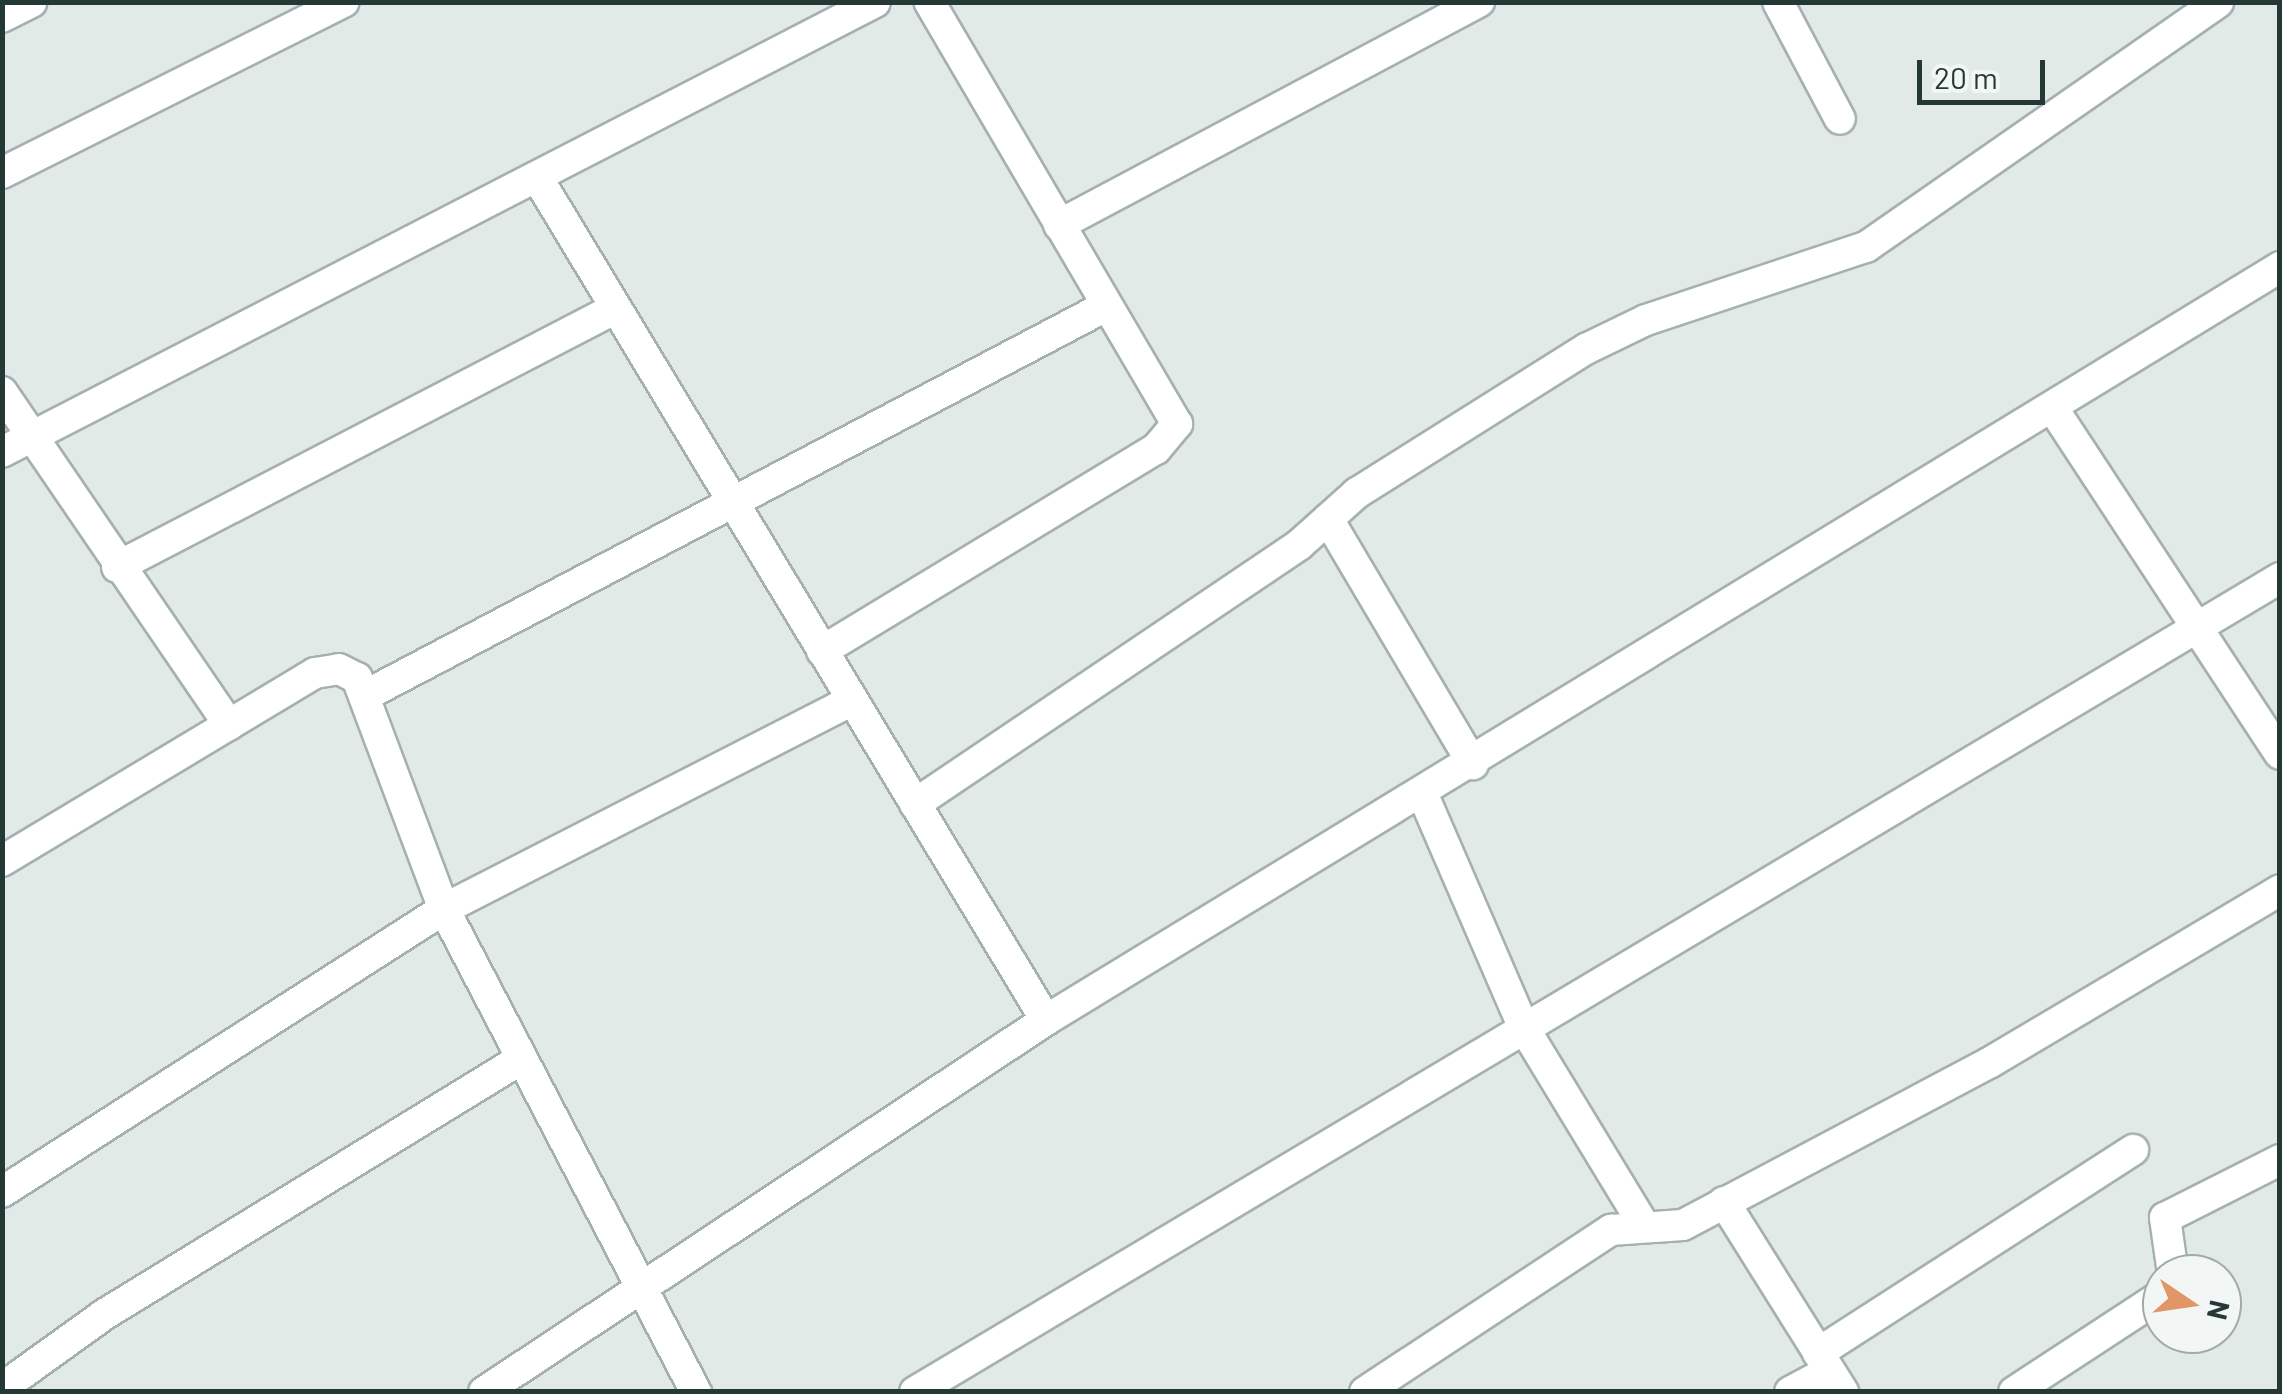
<!DOCTYPE html>
<html>
<head>
<meta charset="utf-8">
<style>
	body { margin:0 }
	#map { position:relative; width:2282px; height:1394px; overflow:hidden; background:#e2eae8; font-family:Barlow,sans-serif }
	div>[style] { position:absolute }
	.roads { filter:drop-shadow(2px 0 #a5b1af) drop-shadow(-2px 0 #a5b1af) drop-shadow(0 2px #a5b1af) drop-shadow(0 -2px #a5b1af) }
	.minor>* { height:30px; margin:-15px; padding:0 15px; transform-origin:15px; border-radius:15px; background:#fff }
	span { translate:-50% -50%; white-space:nowrap; text-align:center; line-height:1.15; -webkit-text-stroke:10px #f2f7f5; paint-order:stroke }
	.frame { position:absolute; inset:0; border:5px solid #243936; pointer-events:none }
	.north { position:absolute; left:2142px; top:1254px; width:100px; height:100px; box-sizing:border-box; background:#f2f7f5; border:2px solid #a0aba9; border-radius:50%; rotate:103deg; font-size:28px; font-weight:700; line-height:40px; text-align:center; color:#243936 }
	.north::after { content:''; display:block; margin:auto; width:35px; height:45px; background:#e29668; clip-path:polygon(50% 0,100% 100%,50% 72%,0 100%) }
	.scale { position:absolute; left:1917px; top:60px; width:128px; height:45px; box-sizing:border-box; border:5px solid #243936; border-top:0; padding-left:12px; font-size:30px; line-height:35px; white-space:nowrap; color:#243936; -webkit-text-stroke:8px #f2f7f5; paint-order:stroke }
</style>
</head>
<body>
<div id="map">
	<div class="roads">
		<div class="minor">
			<i style="left:1778px;top:2px;width:132px;rotate:62.1deg"></i>
			<i style="left:2px;top:17px;width:33px;rotate:-27deg"></i>
			<i style="left:2px;top:173px;width:382px;rotate:-26.6deg"></i>
			<i style="left:537px;top:177px;width:985px;rotate:58.88deg"></i>
			<i style="left:1059px;top:225px;width:476px;rotate:-28deg"></i>
			<i style="left:2px;top:392px;width:403px;rotate:55.7deg"></i>
			<i style="left:2052px;top:407px;width:415px;rotate:56.7deg"></i>
			<i style="left:2px;top:452px;width:982px;rotate:-27.27deg"></i>
			<i style="left:1328px;top:519px;width:285px;rotate:59.4deg"></i>
			<i style="left:117px;top:567px;width:562px;rotate:-27.43deg"></i>
			<i style="left:822px;top:651px;width:390px;rotate:-31.2deg"></i>
			<i style="left:1156px;top:449px;width:33px;rotate:-50deg"></i>
			<i style="left:1177px;top:424px;width:489px;rotate:-120.4deg"></i>
			<i style="left:368px;top:694px;width:834px;rotate:-27.73deg"></i>
			<i style="left:1423px;top:795px;width:254px;rotate:66.6deg"></i>
			<i style="left:1524px;top:1028px;width:231px;rotate:58.7deg"></i>
			<i style="left:915px;top:804px;width:463px;rotate:-34deg"></i>
			<i style="left:1299px;top:545px;width:78px;rotate:-41.9deg"></i>
			<i style="left:1357px;top:493px;width:271px;rotate:-32.2deg"></i>
			<i style="left:1586px;top:349px;width:67px;rotate:-25.8deg"></i>
			<i style="left:1646px;top:320px;width:232px;rotate:-18.4deg"></i>
			<i style="left:1866px;top:247px;width:429px;rotate:-34.8deg"></i>
			<i style="left:2px;top:861px;width:365px;rotate:-31deg"></i>
			<i style="left:315px;top:673px;width:24px;rotate:-9deg"></i>
			<i style="left:339px;top:669px;width:20px;rotate:27deg"></i>
			<i style="left:357px;top:678px;width:247px;rotate:69.4deg"></i>
			<i style="left:444px;top:909px;width:545px;rotate:62.45deg"></i>
			<i style="left:2px;top:1192px;width:525px;rotate:-32.63deg"></i>
			<i style="left:444px;top:909px;width:458px;rotate:-27.1deg"></i>
			<i style="left:1724px;top:1202px;width:224px;rotate:57.9deg"></i>
			<i style="left:2173px;top:1274px;width:57px;rotate:-98.1deg"></i>
			<i style="left:2165px;top:1218px;width:129px;rotate:-26.8deg"></i>
			<i style="left:1818px;top:1353px;width:375px;rotate:-32.8deg"></i>
			<i style="left:2px;top:1388px;width:127px;rotate:-35.7deg"></i>
			<i style="left:105px;top:1314px;width:489px;rotate:-31.5deg"></i>
			<i style="left:484px;top:1392px;width:674px;rotate:-33.5deg"></i>
			<i style="left:1046px;top:1020px;width:1446px;rotate:-31.39deg"></i>
			<i style="left:915px;top:1392px;width:1589px;rotate:-30.81deg"></i>
			<i style="left:1365px;top:1392px;width:295px;rotate:-33.4deg"></i>
			<i style="left:1611px;top:1230px;width:72px;rotate:-4deg"></i>
			<i style="left:1683px;top:1225px;width:346px;rotate:-27.9deg"></i>
			<i style="left:1989px;top:1063px;width:339px;rotate:-30.7deg"></i>
			<i style="left:1790px;top:1392px;width:44px;rotate:-28.3deg"></i>
			<i style="left:2014px;top:1392px;width:177px;rotate:-33.2deg"></i>
		</div>
	</div>
	<div class="frame"></div>
	<div class="north">N</div>
	<div class="scale">20 m</div>
</div>
</body>
</html>
